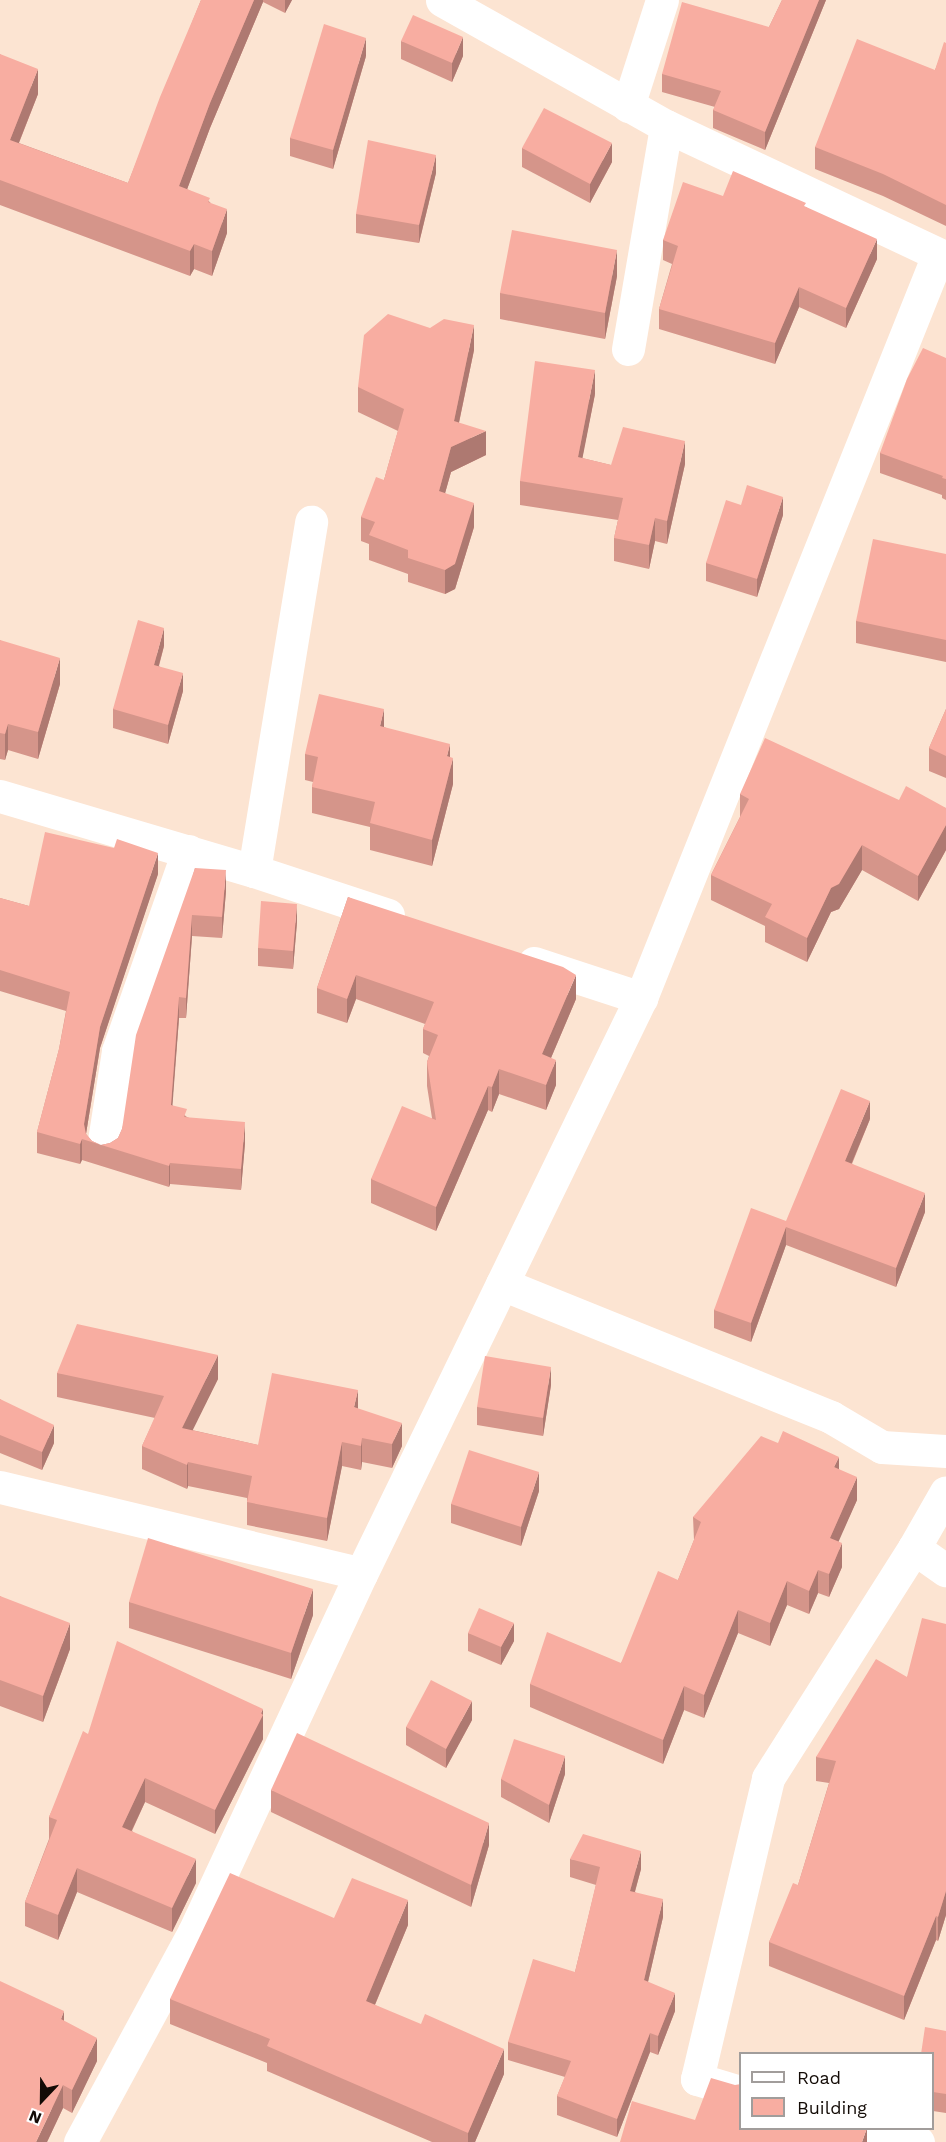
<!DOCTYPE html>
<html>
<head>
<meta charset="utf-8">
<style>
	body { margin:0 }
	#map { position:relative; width:946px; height:2142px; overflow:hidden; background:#fce4d2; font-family:"Work Sans",sans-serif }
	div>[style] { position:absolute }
	.minor>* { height:33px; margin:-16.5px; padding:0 16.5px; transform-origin:16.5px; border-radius:16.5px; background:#fff }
	.wall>* { inset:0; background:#d5958a }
	.shaded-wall>* { inset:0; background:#ae7971 }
	.building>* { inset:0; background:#f8ada1 }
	span { translate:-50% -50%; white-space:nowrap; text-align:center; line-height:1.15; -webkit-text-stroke:4.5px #fff; paint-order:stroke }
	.legend { position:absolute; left:739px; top:2052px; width:195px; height:78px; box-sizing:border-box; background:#fff; border:2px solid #a19d9b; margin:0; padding:8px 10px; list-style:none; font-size:18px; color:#130b06 }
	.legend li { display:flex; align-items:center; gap:12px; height:30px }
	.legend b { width:30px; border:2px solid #a19d9b }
	.north { position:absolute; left:12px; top:2070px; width:60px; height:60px; -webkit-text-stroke:4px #fff; paint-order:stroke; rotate:202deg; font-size:16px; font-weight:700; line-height:24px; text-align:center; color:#130b06 }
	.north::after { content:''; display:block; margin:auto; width:21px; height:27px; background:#130b06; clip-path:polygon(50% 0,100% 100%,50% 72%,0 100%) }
</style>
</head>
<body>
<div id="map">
	<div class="minor">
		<i style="left:442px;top:0;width:257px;rotate:29.4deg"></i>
		<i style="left:666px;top:126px;width:310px;rotate:25.2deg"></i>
		<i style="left:628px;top:106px;width:111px;rotate:-72.2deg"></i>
		<i style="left:628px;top:349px;width:226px;rotate:-80.3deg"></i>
		<i style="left:0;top:796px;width:265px;rotate:16.5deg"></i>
		<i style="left:254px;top:871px;width:141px;rotate:18.2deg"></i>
		<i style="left:254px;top:871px;width:354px;rotate:-80.7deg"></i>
		<i style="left:534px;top:963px;width:113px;rotate:18.1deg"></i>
		<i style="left:103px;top:1147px;width:97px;rotate:-81.1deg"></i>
		<i style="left:118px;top:1051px;width:212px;rotate:-70.7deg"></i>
		<i style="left:502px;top:1284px;width:355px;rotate:22deg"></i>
		<i style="left:831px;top:1417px;width:59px;rotate:30.5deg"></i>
		<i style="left:882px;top:1447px;width:64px;rotate:3.6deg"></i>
		<i style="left:0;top:1487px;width:371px;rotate:13.5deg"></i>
		<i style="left:914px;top:1548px;width:39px;rotate:35deg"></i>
		<i style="left:740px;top:2092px;width:45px;rotate:-163.2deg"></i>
		<i style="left:697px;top:2079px;width:309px;rotate:-76.7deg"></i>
		<i style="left:768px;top:1778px;width:272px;rotate:-57.6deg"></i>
		<i style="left:914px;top:1548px;width:64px;rotate:-60.3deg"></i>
		<i style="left:871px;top:2128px;width:49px;rotate:16.6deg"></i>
		<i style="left:80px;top:2142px;width:239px;rotate:-61.5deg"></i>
		<i style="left:194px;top:1932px;width:395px;rotate:-65deg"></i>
		<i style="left:361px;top:1574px;width:640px;rotate:-64.08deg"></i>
		<i style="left:641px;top:998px;width:800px;rotate:-68.21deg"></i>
	</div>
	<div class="wall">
		<i style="clip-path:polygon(201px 0,292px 0,285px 13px,263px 2px,210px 128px,187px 189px,210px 202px,227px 233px,212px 276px,194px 269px,190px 276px,0 205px,0 54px,38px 94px,19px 143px,128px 183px)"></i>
		<i style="clip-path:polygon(782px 0,826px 0,765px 150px,713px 128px,713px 110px,715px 107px,662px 92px,662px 74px,769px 27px)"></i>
		<i style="clip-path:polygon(401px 41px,463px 56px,452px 82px,401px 59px)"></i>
		<i style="clip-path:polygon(946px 43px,946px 226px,883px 196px,815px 169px,815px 147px,935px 70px)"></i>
		<i style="clip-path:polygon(366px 56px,333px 169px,290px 156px,290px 138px)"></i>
		<i style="clip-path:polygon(522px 148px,612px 162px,590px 203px,522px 167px)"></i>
		<i style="clip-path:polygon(436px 173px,419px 243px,356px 233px,356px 214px)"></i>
		<i style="clip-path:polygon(723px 196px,806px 207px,877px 259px,846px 328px,799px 307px,775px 364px,659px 329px,659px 309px,672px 264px,663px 260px,663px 240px)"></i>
		<i style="clip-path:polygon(617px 276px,605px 339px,500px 319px,500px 293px)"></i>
		<i style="clip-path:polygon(474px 350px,459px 423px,486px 455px,451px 472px,445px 493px,474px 527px,455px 589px,445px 594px,408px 582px,408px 574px,369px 560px,369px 544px,361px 541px,361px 517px,384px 480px,398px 431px,358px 412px,358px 387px)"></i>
		<i style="clip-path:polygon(946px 358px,946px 500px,942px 498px,942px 495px,880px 473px,880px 453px)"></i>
		<i style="clip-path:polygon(595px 394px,582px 458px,611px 465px,685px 464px,667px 544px,655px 541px,649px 569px,614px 561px,614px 538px,618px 520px,520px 505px,520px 481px)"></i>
		<i style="clip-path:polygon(741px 505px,783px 515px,757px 597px,706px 581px,706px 563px)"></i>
		<i style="clip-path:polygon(946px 554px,946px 662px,856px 643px,856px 621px)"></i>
		<i style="clip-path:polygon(0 640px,60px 684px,38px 759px,8px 750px,5px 760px,0 759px)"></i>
		<i style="clip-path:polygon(164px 646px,159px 666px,183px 691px,168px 744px,113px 728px,113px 709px)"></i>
		<i style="clip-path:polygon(946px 709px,946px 778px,929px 771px,929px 748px)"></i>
		<i style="clip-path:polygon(384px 727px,450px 757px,453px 784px,432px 866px,370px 850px,370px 827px,312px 813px,312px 787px,313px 782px,305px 780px,305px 754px)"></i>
		<i style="clip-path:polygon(740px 794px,899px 800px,946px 808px,946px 850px,918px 901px,862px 870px,839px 909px,831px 912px,807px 962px,765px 942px,765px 926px,711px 900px,711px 875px,740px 817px)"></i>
		<i style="clip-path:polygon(195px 868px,226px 891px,222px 938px,192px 936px,186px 1018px,179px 1018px,172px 1105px,187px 1117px,245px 1143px,241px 1190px,170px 1184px,169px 1187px,82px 1160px,80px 1164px,37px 1153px,37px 1132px,59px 1049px,66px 1011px,0 991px,0 898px,29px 906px,158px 874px,100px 1048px,86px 1134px,92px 1141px,101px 1145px,110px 1143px,118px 1138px,122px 1129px)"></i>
		<i style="clip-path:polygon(348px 897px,576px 999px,551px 1058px,556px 1085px,546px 1110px,499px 1094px,492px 1112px,488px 1110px,436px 1231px,371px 1203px,371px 1179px,432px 1118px,427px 1086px,427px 1062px,429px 1056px,423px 1053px,423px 1029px,425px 1024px,356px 999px,347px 1023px,317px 1013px,317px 988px)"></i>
		<i style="clip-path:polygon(297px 922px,293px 969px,258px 966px,258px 948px)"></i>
		<i style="clip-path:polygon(870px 1119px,852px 1164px,925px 1212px,896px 1287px,786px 1245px,751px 1342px,714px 1328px,714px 1310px)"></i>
		<i style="clip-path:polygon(57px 1373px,218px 1379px,192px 1430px,258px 1445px,358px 1409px,402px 1446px,392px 1468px,362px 1462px,361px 1470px,342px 1466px,327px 1541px,247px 1525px,247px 1498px,188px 1486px,187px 1489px,142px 1469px,142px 1446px,155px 1418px,57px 1397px)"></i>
		<i style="clip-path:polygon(551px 1385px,543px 1436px,477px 1425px,477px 1407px)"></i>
		<i style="clip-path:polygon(0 1399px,54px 1443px,42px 1470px,0 1453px)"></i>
		<i style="clip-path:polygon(839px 1469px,857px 1500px,838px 1541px,842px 1567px,829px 1597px,818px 1593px,809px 1614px,787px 1605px,770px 1646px,738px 1633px,704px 1718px,684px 1710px,663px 1764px,530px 1707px,530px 1684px,621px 1663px,678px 1580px,694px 1540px,693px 1517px)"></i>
		<i style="clip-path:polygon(539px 1491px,521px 1546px,451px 1523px,451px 1504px)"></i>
		<i style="clip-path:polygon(0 1596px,70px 1649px,43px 1722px,0 1706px)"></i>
		<i style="clip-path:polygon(129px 1602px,313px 1615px,291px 1679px,129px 1628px)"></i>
		<i style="clip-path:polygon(946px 1624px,946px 1915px,938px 1941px,936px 1940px,904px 2020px,769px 1966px,769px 1942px,798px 1885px,829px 1783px,816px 1781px,816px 1757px,907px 1677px)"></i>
		<i style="clip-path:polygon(468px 1633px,514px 1641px,501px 1665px,468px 1651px)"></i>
		<i style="clip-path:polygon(263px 1714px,263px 1739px,215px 1834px,145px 1802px,132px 1831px,196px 1883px,172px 1932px,77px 1892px,58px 1940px,25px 1926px,25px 1902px,49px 1839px,49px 1817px,88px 1734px)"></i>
		<i style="clip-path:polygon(472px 1720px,446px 1768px,406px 1745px,406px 1727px)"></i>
		<i style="clip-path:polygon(565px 1774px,549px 1823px,501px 1797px,501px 1779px)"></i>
		<i style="clip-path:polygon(271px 1790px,489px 1845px,471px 1907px,271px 1812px)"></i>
		<i style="clip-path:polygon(570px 1859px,641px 1869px,635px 1892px,663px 1917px,648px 1982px,675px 2011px,658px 2055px,650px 2052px,617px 2137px,557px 2115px,557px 2096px,565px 2077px,508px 2060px,508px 2042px,575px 1972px,596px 1885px,570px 1877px)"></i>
		<i style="clip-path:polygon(334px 1918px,408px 1925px,375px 2005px,504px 2074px,475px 2142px,432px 2142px,267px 2071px,267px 2063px,170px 2024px,170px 1999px)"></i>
		<i style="clip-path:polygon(64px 2021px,97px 2061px,72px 2113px,63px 2108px,47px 2142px)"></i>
		<i style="clip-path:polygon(946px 2031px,946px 2113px,933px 2111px,933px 2054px)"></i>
	</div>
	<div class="shaded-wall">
		<i style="clip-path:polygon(254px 0,263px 0,263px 2px,210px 128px,179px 211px,179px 186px,210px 103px)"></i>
		<i style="clip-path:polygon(285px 0,292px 0,285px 13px)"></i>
		<i style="clip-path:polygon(819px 0,826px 0,765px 150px,765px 132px)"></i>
		<i style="clip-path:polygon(463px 37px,463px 56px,452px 82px,452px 63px)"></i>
		<i style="clip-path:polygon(366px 38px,366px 56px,333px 169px,333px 150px)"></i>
		<i style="clip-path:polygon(38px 69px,38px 94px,10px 165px,10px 140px)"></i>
		<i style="clip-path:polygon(612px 143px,612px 162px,590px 203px,590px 184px)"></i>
		<i style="clip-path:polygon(436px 155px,436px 173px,419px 243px,419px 225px)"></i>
		<i style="clip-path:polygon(227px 209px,227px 233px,212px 276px,212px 251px)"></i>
		<i style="clip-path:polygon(877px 239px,877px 259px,846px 328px,846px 308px)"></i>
		<i style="clip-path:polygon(194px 244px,194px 269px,190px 276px,190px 251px)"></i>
		<i style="clip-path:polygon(617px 250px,617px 276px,605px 339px,605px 313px)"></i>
		<i style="clip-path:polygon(799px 287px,799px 307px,775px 364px,775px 343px)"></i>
		<i style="clip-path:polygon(474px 325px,474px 350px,454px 446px,454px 421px)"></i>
		<i style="clip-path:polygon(595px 370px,595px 394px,578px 481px,578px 457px)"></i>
		<i style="clip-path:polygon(486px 431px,486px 455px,451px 472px,439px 515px,439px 491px,451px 447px)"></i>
		<i style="clip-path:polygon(685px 441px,685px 464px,667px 544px,667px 521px)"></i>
		<i style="clip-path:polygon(783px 497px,783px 515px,757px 597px,757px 579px)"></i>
		<i style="clip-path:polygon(474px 503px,474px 527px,455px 589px,445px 594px,445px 570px)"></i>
		<i style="clip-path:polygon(655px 518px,655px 541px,649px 569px,649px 545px)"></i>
		<i style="clip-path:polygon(164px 628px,164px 646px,154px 683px,154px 665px)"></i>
		<i style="clip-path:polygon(60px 658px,60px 684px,38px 759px,38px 732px)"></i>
		<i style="clip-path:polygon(183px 673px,183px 691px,168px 744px,168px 725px)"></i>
		<i style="clip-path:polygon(384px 709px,384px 735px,380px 726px)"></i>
		<i style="clip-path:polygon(8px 724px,8px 750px,5px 760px,5px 734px)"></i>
		<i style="clip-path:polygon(450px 744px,450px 770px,447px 756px)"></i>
		<i style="clip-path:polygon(453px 758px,453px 784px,432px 866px,432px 840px)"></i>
		<i style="clip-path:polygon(946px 825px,946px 850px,918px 901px,918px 876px)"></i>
		<i style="clip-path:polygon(862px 845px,862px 870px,839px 909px,831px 912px,807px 962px,807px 938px,831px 888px)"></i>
		<i style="clip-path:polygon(158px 853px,158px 874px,100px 1048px,85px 1140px,84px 1124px,100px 1027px)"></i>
		<i style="clip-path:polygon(226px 870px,226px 891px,222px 938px,222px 917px)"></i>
		<i style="clip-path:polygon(297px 904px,297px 922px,293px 969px,293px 951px)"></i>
		<i style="clip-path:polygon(192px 915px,192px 936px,186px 1018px,186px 998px)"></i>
		<i style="clip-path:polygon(356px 975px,356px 999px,347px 1023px,347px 999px)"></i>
		<i style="clip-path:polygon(576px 975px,576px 999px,542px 1079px,542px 1054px)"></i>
		<i style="clip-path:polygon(179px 997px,179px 1018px,171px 1125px,171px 1105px)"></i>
		<i style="clip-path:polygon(556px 1060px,556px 1085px,546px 1110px,546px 1085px)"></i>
		<i style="clip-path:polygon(499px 1069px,499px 1094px,492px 1112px,492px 1087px)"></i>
		<i style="clip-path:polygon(488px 1086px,488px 1110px,436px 1231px,436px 1207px)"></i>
		<i style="clip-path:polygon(870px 1101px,870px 1119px,845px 1179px,845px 1161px)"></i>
		<i style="clip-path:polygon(245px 1122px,245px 1143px,241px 1190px,241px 1169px)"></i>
		<i style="clip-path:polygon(82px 1139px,82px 1160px,80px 1164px,80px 1144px)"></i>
		<i style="clip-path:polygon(170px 1163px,170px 1184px,169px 1187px,169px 1166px)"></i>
		<i style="clip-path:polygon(925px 1193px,925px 1212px,896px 1287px,896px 1268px)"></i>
		<i style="clip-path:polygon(786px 1227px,786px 1245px,751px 1342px,751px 1323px)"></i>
		<i style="clip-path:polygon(218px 1355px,218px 1379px,182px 1452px,182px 1428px)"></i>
		<i style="clip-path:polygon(551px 1367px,551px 1385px,543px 1436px,543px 1418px)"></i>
		<i style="clip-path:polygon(358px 1390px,358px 1414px,354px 1407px)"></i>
		<i style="clip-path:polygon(402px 1423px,402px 1446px,392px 1468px,392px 1444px)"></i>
		<i style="clip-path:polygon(54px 1425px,54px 1443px,42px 1470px,42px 1452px)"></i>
		<i style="clip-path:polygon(362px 1438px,362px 1462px,361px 1470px,361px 1446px)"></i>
		<i style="clip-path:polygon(342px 1442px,342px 1466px,327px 1541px,327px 1518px)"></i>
		<i style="clip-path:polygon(839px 1457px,839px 1480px,834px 1467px)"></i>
		<i style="clip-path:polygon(188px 1462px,188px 1486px,187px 1489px,187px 1465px)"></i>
		<i style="clip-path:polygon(539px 1472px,539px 1491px,521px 1546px,521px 1527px)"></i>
		<i style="clip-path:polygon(857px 1477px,857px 1500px,830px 1561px,830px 1538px)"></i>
		<i style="clip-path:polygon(842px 1543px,842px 1567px,829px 1597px,829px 1574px)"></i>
		<i style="clip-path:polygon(818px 1570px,818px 1593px,809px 1614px,809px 1591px)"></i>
		<i style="clip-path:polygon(787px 1581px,787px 1605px,770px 1646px,770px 1623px)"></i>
		<i style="clip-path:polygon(313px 1589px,313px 1615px,291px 1679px,291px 1653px)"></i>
		<i style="clip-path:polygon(738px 1610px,738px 1633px,704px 1718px,704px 1695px)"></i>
		<i style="clip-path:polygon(70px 1623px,70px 1649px,43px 1722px,43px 1696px)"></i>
		<i style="clip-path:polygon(514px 1623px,514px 1641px,501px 1665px,501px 1647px)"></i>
		<i style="clip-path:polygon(684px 1686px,684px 1710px,663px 1764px,663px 1740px)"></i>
		<i style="clip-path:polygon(472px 1701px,472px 1720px,446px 1768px,446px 1749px)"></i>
		<i style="clip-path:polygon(263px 1709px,263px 1739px,215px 1834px,215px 1810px)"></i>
		<i style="clip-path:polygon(565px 1756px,565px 1774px,549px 1823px,549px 1805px)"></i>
		<i style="clip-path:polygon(145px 1778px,145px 1802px,122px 1851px,122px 1827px)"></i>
		<i style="clip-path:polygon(489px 1823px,489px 1845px,471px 1907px,471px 1885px)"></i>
		<i style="clip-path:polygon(641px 1851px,641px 1869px,630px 1909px,630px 1891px)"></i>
		<i style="clip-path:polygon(196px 1859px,196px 1883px,172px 1932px,172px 1908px)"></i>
		<i style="clip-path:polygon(77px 1868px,77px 1892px,58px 1940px,58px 1915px)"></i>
		<i style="clip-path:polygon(946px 1891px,946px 1915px,938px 1941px,938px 1917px)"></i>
		<i style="clip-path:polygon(663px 1899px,663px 1917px,644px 1999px,644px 1980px)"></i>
		<i style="clip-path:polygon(408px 1900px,408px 1925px,366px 2026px,366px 2001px)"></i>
		<i style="clip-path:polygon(936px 1916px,936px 1940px,904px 2020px,904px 1996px)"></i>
		<i style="clip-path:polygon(675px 1993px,675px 2011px,658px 2055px,658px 2036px)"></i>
		<i style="clip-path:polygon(64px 2011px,64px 2033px,61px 2019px)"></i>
		<i style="clip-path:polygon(650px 2033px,650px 2052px,617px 2137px,617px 2119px)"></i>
		<i style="clip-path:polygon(97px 2038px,97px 2061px,72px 2113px,72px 2090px)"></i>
		<i style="clip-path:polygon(504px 2049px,504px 2074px,475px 2142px,468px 2142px,468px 2133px)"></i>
		<i style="clip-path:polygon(63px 2085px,63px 2108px,47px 2142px,36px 2142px)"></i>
		<i style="clip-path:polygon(867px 2128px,867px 2142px,862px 2142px)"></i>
	</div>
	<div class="building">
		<i style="clip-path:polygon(201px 0,254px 0,210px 103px,179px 186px,210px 198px,208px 202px,227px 209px,212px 251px,194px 244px,190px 251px,0 180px,0 54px,38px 69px,10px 140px,128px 183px,160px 97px)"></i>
		<i style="clip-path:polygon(782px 0,819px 0,765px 132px,713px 110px,721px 91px,662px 74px,682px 2px,769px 27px)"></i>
		<i style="clip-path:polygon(413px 15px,463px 37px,452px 63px,401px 41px)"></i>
		<i style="clip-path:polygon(324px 24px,366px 38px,333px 150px,290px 138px)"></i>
		<i style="clip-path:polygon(857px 39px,935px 70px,944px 42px,946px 43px,946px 205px,883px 174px,815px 147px)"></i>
		<i style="clip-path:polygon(544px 108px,612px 143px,590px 184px,522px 148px)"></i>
		<i style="clip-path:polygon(368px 140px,436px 155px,419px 225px,356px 214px)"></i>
		<i style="clip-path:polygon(733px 171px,806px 203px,804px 206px,877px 239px,846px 308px,799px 287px,775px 343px,659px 309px,678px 246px,663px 240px,683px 182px,723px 196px)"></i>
		<i style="clip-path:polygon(512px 230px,617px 250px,605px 313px,500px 293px)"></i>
		<i style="clip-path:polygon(388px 314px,430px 328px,444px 319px,474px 325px,454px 421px,486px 431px,451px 447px,439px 491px,474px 503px,455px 564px,445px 570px,408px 558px,408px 550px,369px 535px,375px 522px,361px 517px,376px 477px,384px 480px,404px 409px,358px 387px,364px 335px)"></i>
		<i style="clip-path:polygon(923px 348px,946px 358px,946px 479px,942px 478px,943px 476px,880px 453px,907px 379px)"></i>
		<i style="clip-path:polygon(535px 361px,595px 370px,578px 457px,611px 465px,623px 427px,685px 441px,667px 521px,655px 518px,649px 545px,614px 538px,623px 498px,520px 481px)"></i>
		<i style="clip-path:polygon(747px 485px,783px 497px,757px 579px,706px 563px,726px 500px,741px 505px)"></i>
		<i style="clip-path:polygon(873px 539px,946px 554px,946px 640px,856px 621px)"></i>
		<i style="clip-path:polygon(138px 620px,164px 628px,154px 665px,183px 673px,168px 725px,113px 709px)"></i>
		<i style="clip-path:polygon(0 640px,60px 658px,38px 732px,8px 724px,5px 734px,0 733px)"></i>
		<i style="clip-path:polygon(319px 694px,384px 709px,380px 726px,450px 744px,447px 756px,453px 758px,432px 840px,370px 823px,375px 802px,312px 787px,318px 757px,305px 754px)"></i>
		<i style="clip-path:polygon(946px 709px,946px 756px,929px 748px)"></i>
		<i style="clip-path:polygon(765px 738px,899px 800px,906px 786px,946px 808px,946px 825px,918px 876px,862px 845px,839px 884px,831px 888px,807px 938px,765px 917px,772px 904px,711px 875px,749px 799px,740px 794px)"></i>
		<i style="clip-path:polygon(45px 832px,114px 848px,117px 839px,158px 853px,100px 1027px,84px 1124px,86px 1134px,92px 1141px,101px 1145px,110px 1143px,118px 1138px,122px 1129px,136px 1035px,195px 868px,226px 870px,222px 917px,192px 915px,186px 998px,179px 997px,171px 1105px,187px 1109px,184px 1117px,245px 1122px,241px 1169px,170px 1163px,169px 1166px,82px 1139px,80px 1144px,37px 1132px,59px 1049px,70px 992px,0 970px,0 898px,29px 906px)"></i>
		<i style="clip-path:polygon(348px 897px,563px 967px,576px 975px,542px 1054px,556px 1060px,546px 1085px,499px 1069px,492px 1087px,488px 1086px,436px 1207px,371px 1179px,402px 1106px,436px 1120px,427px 1062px,438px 1035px,423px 1029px,434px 1002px,356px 975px,347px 999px,317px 988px)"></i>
		<i style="clip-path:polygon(261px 901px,297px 904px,293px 951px,258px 948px)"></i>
		<i style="clip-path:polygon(841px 1089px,870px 1101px,845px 1161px,925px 1193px,896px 1268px,786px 1227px,751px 1323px,714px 1310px,751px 1208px,786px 1221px)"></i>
		<i style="clip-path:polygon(77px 1324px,218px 1355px,182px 1428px,258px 1445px,272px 1373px,358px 1390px,354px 1407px,402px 1423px,392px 1444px,362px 1438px,361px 1446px,342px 1442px,327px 1518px,247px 1502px,252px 1476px,188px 1462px,187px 1465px,142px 1446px,164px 1396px,57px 1373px)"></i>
		<i style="clip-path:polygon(485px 1356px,551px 1367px,543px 1418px,477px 1407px)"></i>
		<i style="clip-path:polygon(0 1399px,54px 1425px,42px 1452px,0 1435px)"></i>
		<i style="clip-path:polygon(783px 1431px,839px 1457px,834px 1467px,857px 1477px,830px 1538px,842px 1543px,829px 1574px,818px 1570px,809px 1591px,787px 1581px,770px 1623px,738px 1610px,704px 1695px,684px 1686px,663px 1740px,530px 1684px,547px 1632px,621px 1663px,658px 1571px,678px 1580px,701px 1522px,693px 1517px,761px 1436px,778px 1443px)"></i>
		<i style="clip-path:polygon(469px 1450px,539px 1472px,521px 1527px,451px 1504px)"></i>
		<i style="clip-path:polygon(148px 1538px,313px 1589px,291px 1653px,129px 1602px)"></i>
		<i style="clip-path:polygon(0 1596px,70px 1623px,43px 1696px,0 1680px)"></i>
		<i style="clip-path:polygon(479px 1608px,514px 1623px,501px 1647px,468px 1633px)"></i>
		<i style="clip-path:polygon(922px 1618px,946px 1624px,946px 1891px,938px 1917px,936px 1916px,904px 1996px,769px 1942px,793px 1883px,798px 1885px,836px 1761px,816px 1757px,876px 1659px,907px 1677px)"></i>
		<i style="clip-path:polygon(117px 1641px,263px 1709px,261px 1713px,263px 1715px,215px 1810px,145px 1778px,122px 1827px,196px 1859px,172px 1908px,77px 1868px,58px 1915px,25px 1902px,57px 1820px,49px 1817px,83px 1731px,88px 1734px)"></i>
		<i style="clip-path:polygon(431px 1680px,472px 1701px,446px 1749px,406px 1727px)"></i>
		<i style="clip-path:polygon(297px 1733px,489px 1823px,471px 1885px,271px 1790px)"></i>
		<i style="clip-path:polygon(514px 1739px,565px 1756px,549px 1805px,501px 1779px)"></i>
		<i style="clip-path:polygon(583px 1834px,641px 1851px,630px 1891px,663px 1899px,644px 1980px,675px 1993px,658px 2036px,650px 2033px,617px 2119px,557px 2096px,571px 2061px,508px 2042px,533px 1959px,575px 1972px,600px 1867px,570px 1859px)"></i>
		<i style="clip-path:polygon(230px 1873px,334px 1918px,352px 1878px,408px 1900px,366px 2001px,421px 2024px,425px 2014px,504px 2049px,468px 2133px,267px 2046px,270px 2039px,170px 1999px)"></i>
		<i style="clip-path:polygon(0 1981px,64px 2011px,61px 2019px,97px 2038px,72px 2090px,63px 2085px,36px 2142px,0 2142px)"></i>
		<i style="clip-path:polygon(925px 2027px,946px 2031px,946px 2094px,933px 2092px,933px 2054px,921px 2054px)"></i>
		<i style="clip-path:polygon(711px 2078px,735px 2085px,741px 2084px,741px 2128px,867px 2128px,862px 2142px,620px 2142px,632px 2101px,695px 2120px)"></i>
	</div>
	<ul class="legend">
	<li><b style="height:8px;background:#fff"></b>Road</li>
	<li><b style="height:16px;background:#f8ada1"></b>Building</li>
	</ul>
	<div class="north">N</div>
</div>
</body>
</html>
